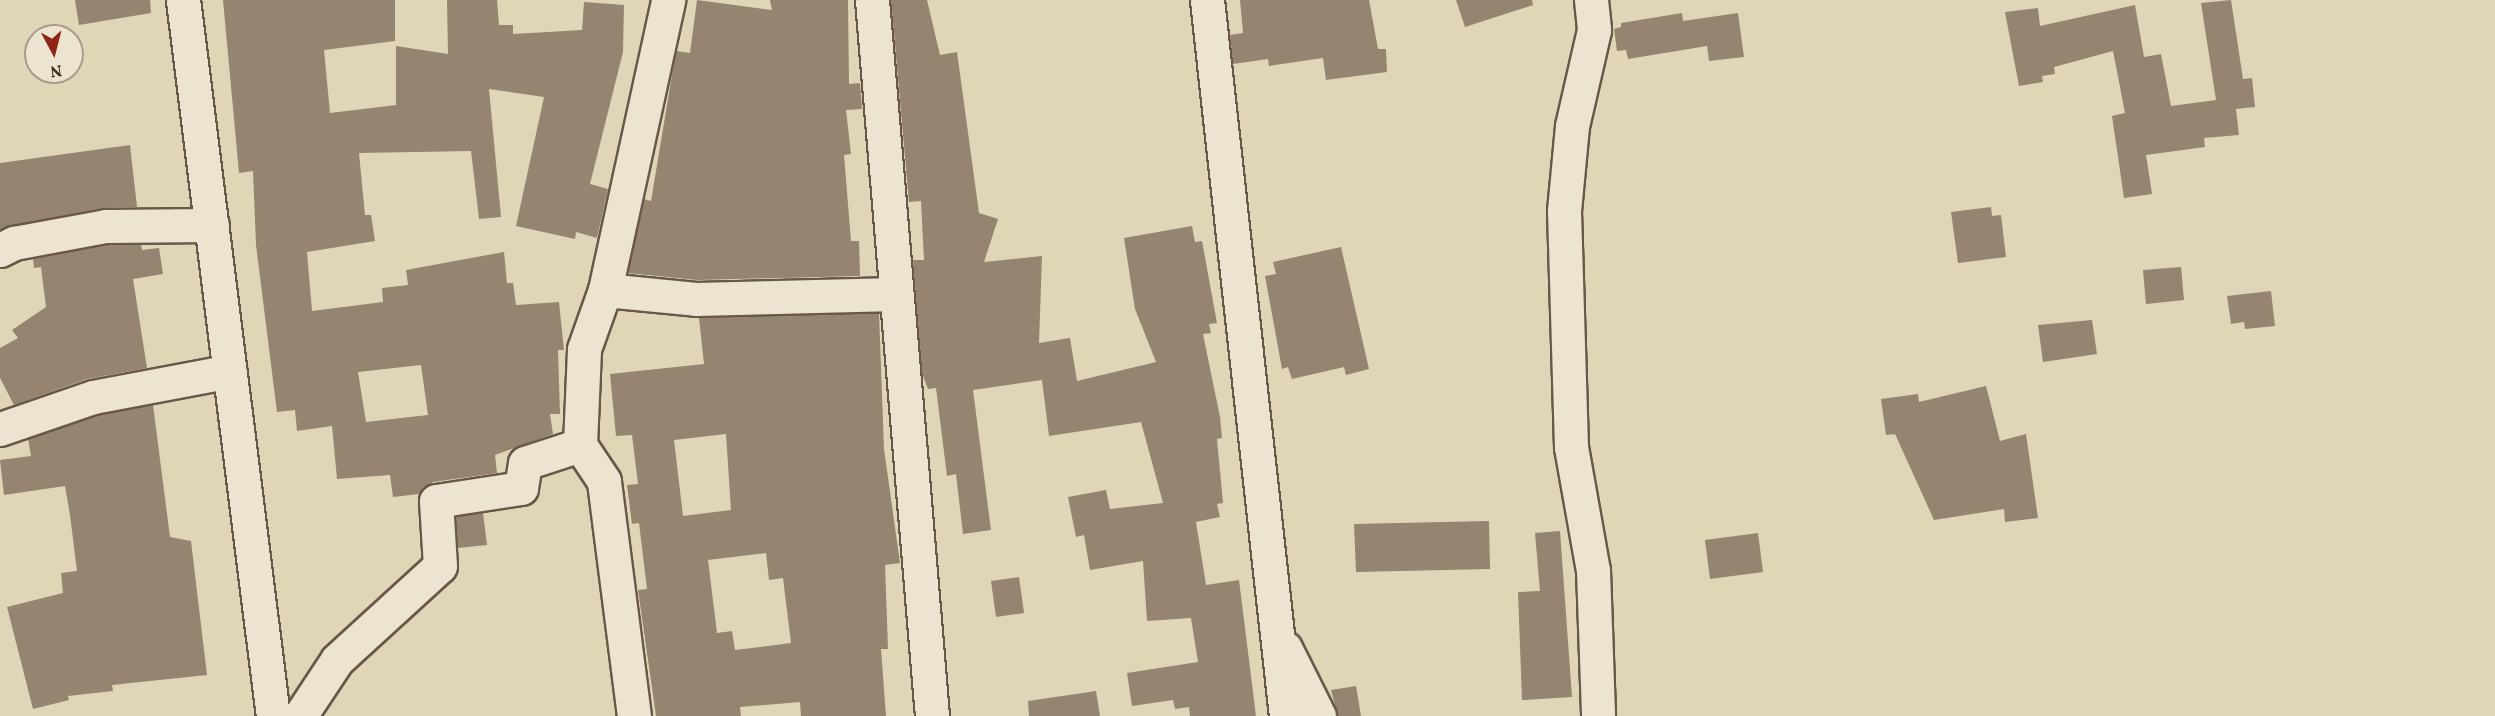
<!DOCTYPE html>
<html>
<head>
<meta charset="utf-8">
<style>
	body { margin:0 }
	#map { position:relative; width:2495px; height:716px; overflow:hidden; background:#e1d5b8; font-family:Vollkorn,serif }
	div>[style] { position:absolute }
	.building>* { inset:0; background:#948470 }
	.roads { filter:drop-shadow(2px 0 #695747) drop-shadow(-2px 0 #695747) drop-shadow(0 2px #695747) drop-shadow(0 -2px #695747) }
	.street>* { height:33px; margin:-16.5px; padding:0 16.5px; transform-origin:16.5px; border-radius:16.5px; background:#ece4d1 }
	.secondary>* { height:33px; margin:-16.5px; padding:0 16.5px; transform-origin:16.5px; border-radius:16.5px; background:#ece4d1 }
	span { translate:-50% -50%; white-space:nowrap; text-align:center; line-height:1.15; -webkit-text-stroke:4.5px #ece4d1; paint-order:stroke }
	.north { position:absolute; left:24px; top:24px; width:60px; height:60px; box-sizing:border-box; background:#ece4d1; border:2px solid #a89b8b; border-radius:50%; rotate:173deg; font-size:16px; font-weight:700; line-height:24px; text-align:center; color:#412d21 }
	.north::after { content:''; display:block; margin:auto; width:21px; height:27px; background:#8f2418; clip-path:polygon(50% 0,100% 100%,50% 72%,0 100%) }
</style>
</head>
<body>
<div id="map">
	<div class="building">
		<i style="clip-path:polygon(75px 0,150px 0,151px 13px,79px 25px)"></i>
		<i style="clip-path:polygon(evenodd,223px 0,395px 0,395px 41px,324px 50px,330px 113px,396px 105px,396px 46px,448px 54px,447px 0,497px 0,499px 25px,513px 25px,513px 34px,582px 30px,584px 2px,624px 5px,623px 52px,590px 184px,608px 189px,597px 238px,576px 232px,575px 239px,516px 226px,544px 97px,489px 89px,501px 217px,479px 219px,471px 151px,359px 153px,365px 215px,371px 215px,375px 241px,307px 252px,312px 311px,383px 302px,382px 288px,408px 285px,406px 270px,504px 252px,507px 283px,513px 283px,516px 305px,559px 302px,564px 350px,558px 350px,560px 414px,550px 414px,553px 434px,495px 455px,497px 473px,433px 482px,419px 494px,393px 497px,390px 475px,337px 479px,332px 426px,297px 431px,295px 410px,277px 412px,256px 245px,253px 171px,239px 173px,223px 0,421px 365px,428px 415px,366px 422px,358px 372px,421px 365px)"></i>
		<i style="clip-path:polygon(697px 0,772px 10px,770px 0,848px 0,849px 84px,860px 83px,862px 109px,846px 110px,851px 154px,844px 155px,851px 241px,859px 241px,860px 276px,697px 280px,628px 273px,644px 199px,651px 201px,676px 51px,690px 53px)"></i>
		<i style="clip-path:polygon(891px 0,927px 0,940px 55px,957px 52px,979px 213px,998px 219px,984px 262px,1042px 256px,1039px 343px,1070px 338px,1077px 381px,1156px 362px,1135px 309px,1124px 238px,1192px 226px,1195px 242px,1202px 241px,1217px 323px,1209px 324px,1211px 333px,1203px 334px,1220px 417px,1222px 438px,1217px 439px,1223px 503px,1217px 504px,1220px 517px,1196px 522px,1206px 585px,1239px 580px,1256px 716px,1190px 716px,1189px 707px,1175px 709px,1173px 700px,1132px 706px,1127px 673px,1198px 662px,1191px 618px,1147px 621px,1143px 561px,1090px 570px,1084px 535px,1076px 537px,1068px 497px,1106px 490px,1110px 509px,1163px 503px,1141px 422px,1049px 436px,1042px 380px,973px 390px,991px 530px,963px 534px,956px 474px,947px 476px,936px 388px,928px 389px,922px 373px,913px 260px,924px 260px,921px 201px,909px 202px)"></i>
		<i style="clip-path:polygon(1240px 0,1369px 0,1378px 49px,1386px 49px,1387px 72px,1326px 80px,1323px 58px,1269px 66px,1268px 59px,1233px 64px,1230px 35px,1243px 33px)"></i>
		<i style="clip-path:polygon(1456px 0,1532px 0,1533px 5px,1465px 27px)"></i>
		<i style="clip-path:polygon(2231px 0,2243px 79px,2252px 78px,2255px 107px,2236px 109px,2239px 135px,2204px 138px,2205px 147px,2146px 155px,2152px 194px,2124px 198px,2112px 116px,2125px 113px,2113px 51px,2054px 67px,2055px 74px,2042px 76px,2043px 82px,2019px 86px,2005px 12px,2038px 8px,2040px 26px,2135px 5px,2144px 57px,2161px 54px,2171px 106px,2216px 100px,2201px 3px)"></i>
		<i style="clip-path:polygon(1682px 13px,1683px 21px,1738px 13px,1744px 57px,1709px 61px,1707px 46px,1628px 59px,1626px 50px,1617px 51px,1614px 29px,1621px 27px,1621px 23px)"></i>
		<i style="clip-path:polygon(130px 145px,137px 207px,103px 208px,0 229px,0 163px)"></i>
		<i style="clip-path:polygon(1991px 207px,1992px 216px,2001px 215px,2006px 257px,1958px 263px,1951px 212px)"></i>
		<i style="clip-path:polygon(141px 244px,142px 250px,159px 248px,163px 274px,133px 279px,147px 368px,87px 379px,14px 405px,0 378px,0 348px,18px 338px,12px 330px,46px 307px,41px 267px,34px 268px,33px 259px,108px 245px)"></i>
		<i style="clip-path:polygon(1341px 247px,1369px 369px,1346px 375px,1344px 367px,1292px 379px,1288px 367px,1282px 369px,1265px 276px,1276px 274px,1273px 262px)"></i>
		<i style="clip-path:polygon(2181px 267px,2184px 300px,2146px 304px,2143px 270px)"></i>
		<i style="clip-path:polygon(2271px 291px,2275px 326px,2245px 329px,2244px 322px,2231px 324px,2227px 296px)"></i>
		<i style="clip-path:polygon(evenodd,879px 313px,884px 449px,900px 563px,885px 565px,888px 649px,881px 649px,886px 716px,801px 716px,800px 702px,740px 707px,741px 716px,656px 716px,638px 590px,647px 589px,639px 523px,632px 524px,627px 485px,638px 484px,632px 435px,616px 436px,610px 374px,704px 364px,699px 318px,879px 313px,726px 434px,731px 510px,683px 516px,674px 440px,726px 434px,879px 313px,766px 553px,769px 580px,783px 578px,791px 643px,735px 650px,732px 631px,717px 633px,708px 560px,766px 553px)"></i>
		<i style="clip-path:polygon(2092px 320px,2097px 354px,2043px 362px,2038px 325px)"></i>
		<i style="clip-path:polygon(1986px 386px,2000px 441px,2026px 434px,2038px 518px,2005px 522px,2004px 509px,1934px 520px,1895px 434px,1886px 435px,1881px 399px,1918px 394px,1919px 402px)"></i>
		<i style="clip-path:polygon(153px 405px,170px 537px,191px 541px,207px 675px,112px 685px,113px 691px,68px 696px,69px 700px,33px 709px,7px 607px,63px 593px,61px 573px,77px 571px,70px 515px,65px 486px,4px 495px,0 460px,31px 456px,28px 439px,98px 415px)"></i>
		<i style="clip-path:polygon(483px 513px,487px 545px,458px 548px,456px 517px)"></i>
		<i style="clip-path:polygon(1489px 521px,1490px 569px,1356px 572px,1354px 524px)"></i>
		<i style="clip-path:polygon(1560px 531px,1572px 697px,1522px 700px,1518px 592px,1540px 591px,1535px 533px)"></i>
		<i style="clip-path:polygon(1758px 533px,1763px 572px,1710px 579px,1705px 540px)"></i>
		<i style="clip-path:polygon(1019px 577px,1024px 613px,996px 617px,991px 581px)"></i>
		<i style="clip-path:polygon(1356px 686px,1361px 716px,1338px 716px,1331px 690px)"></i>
		<i style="clip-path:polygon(1096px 691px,1100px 716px,1029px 716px,1028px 701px)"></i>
	</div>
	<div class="roads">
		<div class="street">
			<i style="left:872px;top:0;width:719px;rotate:85.21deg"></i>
			<i style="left:1207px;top:0;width:720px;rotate:83.7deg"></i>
			<i style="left:1591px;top:0;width:30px;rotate:84deg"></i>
			<i style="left:1594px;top:30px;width:98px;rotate:102.9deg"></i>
			<i style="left:1572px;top:126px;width:85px;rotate:95.4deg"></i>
			<i style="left:1564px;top:211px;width:236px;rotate:88.3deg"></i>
			<i style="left:1571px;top:447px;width:125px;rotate:79.9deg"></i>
			<i style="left:1593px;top:570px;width:146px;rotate:88deg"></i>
			<i style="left:0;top:250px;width:16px;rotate:-27deg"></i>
			<i style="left:14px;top:243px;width:94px;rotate:-10.5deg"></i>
			<i style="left:106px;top:226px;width:106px;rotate:-0.5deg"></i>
			<i style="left:605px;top:290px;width:297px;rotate:-77.7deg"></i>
			<i style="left:0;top:429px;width:98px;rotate:-19deg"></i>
			<i style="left:93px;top:397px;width:139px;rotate:-10.7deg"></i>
			<i style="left:1285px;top:648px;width:76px;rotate:63.4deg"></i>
			<i style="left:300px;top:716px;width:67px;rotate:-56.5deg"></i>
			<i style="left:337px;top:660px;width:139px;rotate:-42.4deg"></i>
			<i style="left:440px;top:566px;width:65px;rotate:-93.5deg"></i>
			<i style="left:436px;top:501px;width:86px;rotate:-8.7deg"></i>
			<i style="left:521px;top:488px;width:25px;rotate:-81deg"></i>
			<i style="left:525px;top:463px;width:58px;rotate:-18.1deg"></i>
			<i style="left:634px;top:716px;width:237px;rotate:-97.3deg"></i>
			<i style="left:604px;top:481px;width:43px;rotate:-123.7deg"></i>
			<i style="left:580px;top:445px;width:96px;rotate:-87.6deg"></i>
			<i style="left:584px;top:349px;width:63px;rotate:-70.4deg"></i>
			<i style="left:605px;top:290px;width:91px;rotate:5.6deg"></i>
			<i style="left:696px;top:299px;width:200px;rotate:-1.4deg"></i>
		</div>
		<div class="secondary">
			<i style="left:183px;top:0;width:722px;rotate:82.84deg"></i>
		</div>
	</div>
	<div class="north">N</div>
</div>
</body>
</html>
